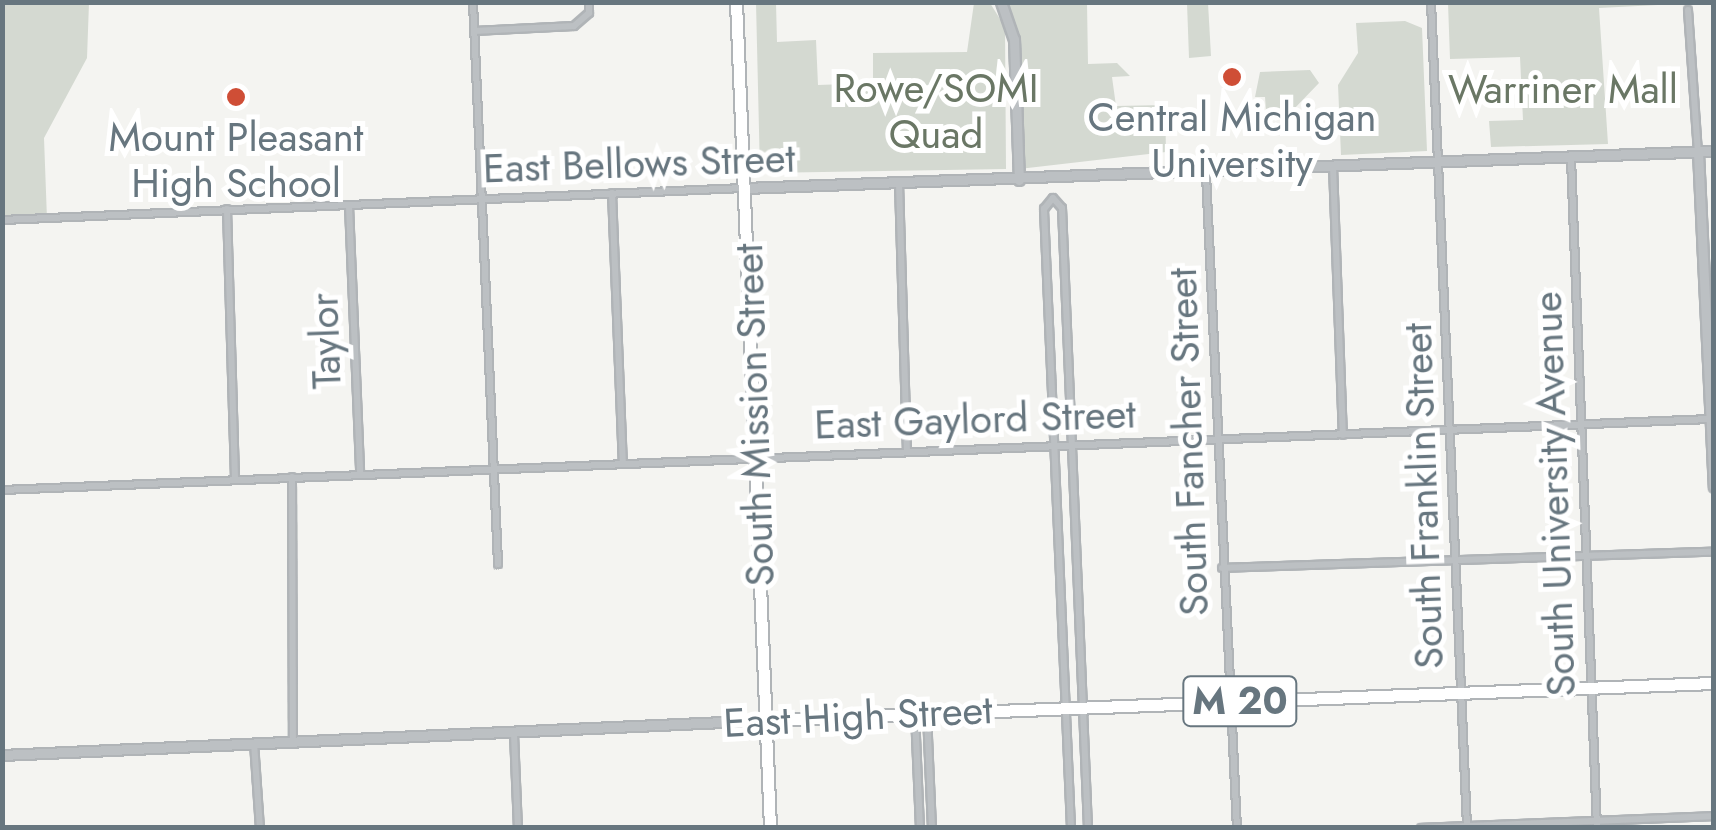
<!DOCTYPE html>
<html>
<head>
<meta charset="utf-8">
<style>
	body { margin:0 }
	#map { position:relative; width:1716px; height:830px; overflow:hidden; background:#f4f4f1; font-family:Jost,sans-serif }
	div>[style] { position:absolute }
	.green>* { inset:0; background:#d4d9d1 }
	.roads { filter:drop-shadow(2px 0 #b0b4b7) drop-shadow(-2px 0 #b0b4b7) drop-shadow(0 2px #b0b4b7) drop-shadow(0 -2px #b0b4b7) }
	.minor>* { height:6px; margin:-3px; padding:0 3px; transform-origin:3px; border-radius:3px; background:#bcc0c3 }
	.tertiary>* { height:9px; margin:-4.5px; padding:0 4.5px; transform-origin:4.5px; border-radius:4.5px; background:#bcc0c3 }
	.primary>* { height:11px; margin:-5.5px; padding:0 5.5px; transform-origin:5.5px; border-radius:5.5px; background:#fff }
	.dots>* { width:28px; height:28px; translate:-50% -50%; box-sizing:border-box; border:5px solid #fff; border-radius:50% }
	span { translate:-50% -50%; white-space:nowrap; text-align:center; line-height:1.15; -webkit-text-stroke:10px #fff; paint-order:stroke }
	.shield-label span { padding:2px 8px; background:#fff; border:2px solid; border-radius:8px; -webkit-text-stroke-width:0 }
	.shield-label { font-size:38px; color:#67767f; font-weight:700 }
	.park-label { font-size:40px; color:#6a7765 }
	.poi-label { font-size:40px; color:#67767f }
	.street-label { font-size:40px; color:#67767f }
	.frame { position:absolute; inset:0; border:5px solid #67767f; pointer-events:none }
</style>
</head>
<body>
<div id="map">
	<div class="green">
		<i style="clip-path:polygon(2px 3px,89px 3px,87px 58px,44px 138px,47px 219px,3px 221px)"></i>
		<i style="clip-path:polygon(756px 3px,776px 3px,777px 42px,816px 40px,818px 85px,873px 83px,873px 53px,967px 52px,974px 3px,990px 3px,1005px 27px,1006px 169px,760px 173px)"></i>
		<i style="clip-path:polygon(1005px 3px,1087px 3px,1088px 64px,1117px 63px,1130px 76px,1112px 77px,1116px 106px,1165px 105px,1166px 152px,1019px 169px,1015px 55px)"></i>
		<i style="clip-path:polygon(1187px 3px,1208px 3px,1211px 56px,1189px 58px)"></i>
		<i style="clip-path:polygon(1448px 3px,1677px 2px,1677px 4px,1599px 8px,1608px 144px,1491px 147px,1489px 121px,1523px 120px,1520px 57px,1450px 59px)"></i>
		<i style="clip-path:polygon(1405px 21px,1422px 28px,1427px 151px,1341px 155px,1338px 85px,1358px 53px,1356px 23px)"></i>
		<i style="clip-path:polygon(1310px 70px,1319px 83px,1293px 110px,1266px 111px,1265px 97px,1255px 97px,1260px 72px)"></i>
	</div>
	<div class="roads">
		<div class="minor">
			<i style="left:473px;top:2px;width:563px;rotate:87.45deg"></i>
			<i style="left:1431px;top:2px;width:827px;rotate:87.5deg"></i>
			<i style="left:1688px;top:10px;width:142px;rotate:86deg"></i>
			<i style="left:474px;top:31px;width:100px;rotate:-2.9deg"></i>
			<i style="left:574px;top:26px;width:20px;rotate:-41deg"></i>
			<i style="left:589px;top:13px;width:11px;rotate:-90deg"></i>
			<i style="left:1571px;top:158px;width:671px;rotate:87.78deg"></i>
			<i style="left:1333px;top:166px;width:269px;rotate:87.9deg"></i>
			<i style="left:1206px;top:174px;width:655px;rotate:87.29deg"></i>
			<i style="left:899px;top:183px;width:267px;rotate:88.3deg"></i>
			<i style="left:612px;top:193px;width:269px;rotate:87.7deg"></i>
			<i style="left:349px;top:206px;width:268px;rotate:87.6deg"></i>
			<i style="left:227px;top:209px;width:270px;rotate:88.3deg"></i>
			<i style="left:2px;top:220px;width:743px;rotate:-2.47deg"></i>
			<i style="left:292px;top:477px;width:264px;rotate:89.8deg"></i>
			<i style="left:2px;top:490px;width:1711px;rotate:-2.38deg"></i>
			<i style="left:1222px;top:568px;width:492px;rotate:-1.9deg"></i>
			<i style="left:915px;top:714px;width:114px;rotate:87.5deg"></i>
			<i style="left:927px;top:714px;width:114px;rotate:87.5deg"></i>
			<i style="left:514px;top:734px;width:94px;rotate:87.6deg"></i>
			<i style="left:254px;top:743px;width:85px;rotate:86deg"></i>
			<i style="left:1071px;top:828px;width:620px;rotate:-92.5deg"></i>
			<i style="left:1044px;top:209px;width:14px;rotate:-51deg"></i>
			<i style="left:1053px;top:198px;width:13px;rotate:48deg"></i>
			<i style="left:1062px;top:208px;width:621px;rotate:87.6deg"></i>
			<i style="left:1421px;top:828px;width:293px;rotate:-2.3deg"></i>
		</div>
		<div class="tertiary">
			<i style="left:1001px;top:2px;width:39px;rotate:71deg"></i>
			<i style="left:1014px;top:39px;width:141px;rotate:88deg"></i>
			<i style="left:1698px;top:152px;width:335px;rotate:87.3deg"></i>
			<i style="left:745px;top:188px;width:970px;rotate:-2.19deg"></i>
			<i style="left:2px;top:755px;width:766px;rotate:-2.62deg"></i>
		</div>
		<div class="primary">
			<i style="left:736px;top:2px;width:827px;rotate:87.64deg"></i>
			<i style="left:767px;top:720px;width:948px;rotate:-2.24deg"></i>
		</div>
	</div>
	<div class="dots">
		<i style="left:1232px;top:77px;background:#cf4e36"></i>
		<i style="left:236px;top:97px;background:#cf4e36"></i>
	</div>
	<div class="shield-label">
		<span style="left:1240px;top:701px">M 20</span>
	</div>
	<div class="park-label">
		<span style="left:936px;top:111px">Rowe/SOMI<br>Quad</span>
		<span style="left:1563px;top:89px">Warriner Mall</span>
	</div>
	<div class="poi-label">
		<span style="left:1232px;top:140px">Central Michigan<br>University</span>
		<span style="left:236px;top:160px">Mount Pleasant<br>High School</span>
	</div>
	<div class="street-label">
		<span style="left:639px;top:163px;rotate:-2deg">East Bellows Street</span>
		<span style="left:325px;top:341px;rotate:-92deg">Taylor</span>
		<span style="left:754px;top:415px;rotate:-92deg">South Mission Street</span>
		<span style="left:975px;top:419px;rotate:-2deg">East Gaylord Street</span>
		<span style="left:1188px;top:442px;rotate:-92deg">South Fancher Street</span>
		<span style="left:1554px;top:494px;rotate:-92deg">South University Avenue</span>
		<span style="left:1423px;top:496px;rotate:-92deg">South Franklin Street</span>
		<span style="left:858px;top:716px;rotate:-3deg">East High Street</span>
	</div>
	<div class="frame"></div>
</div>
</body>
</html>
